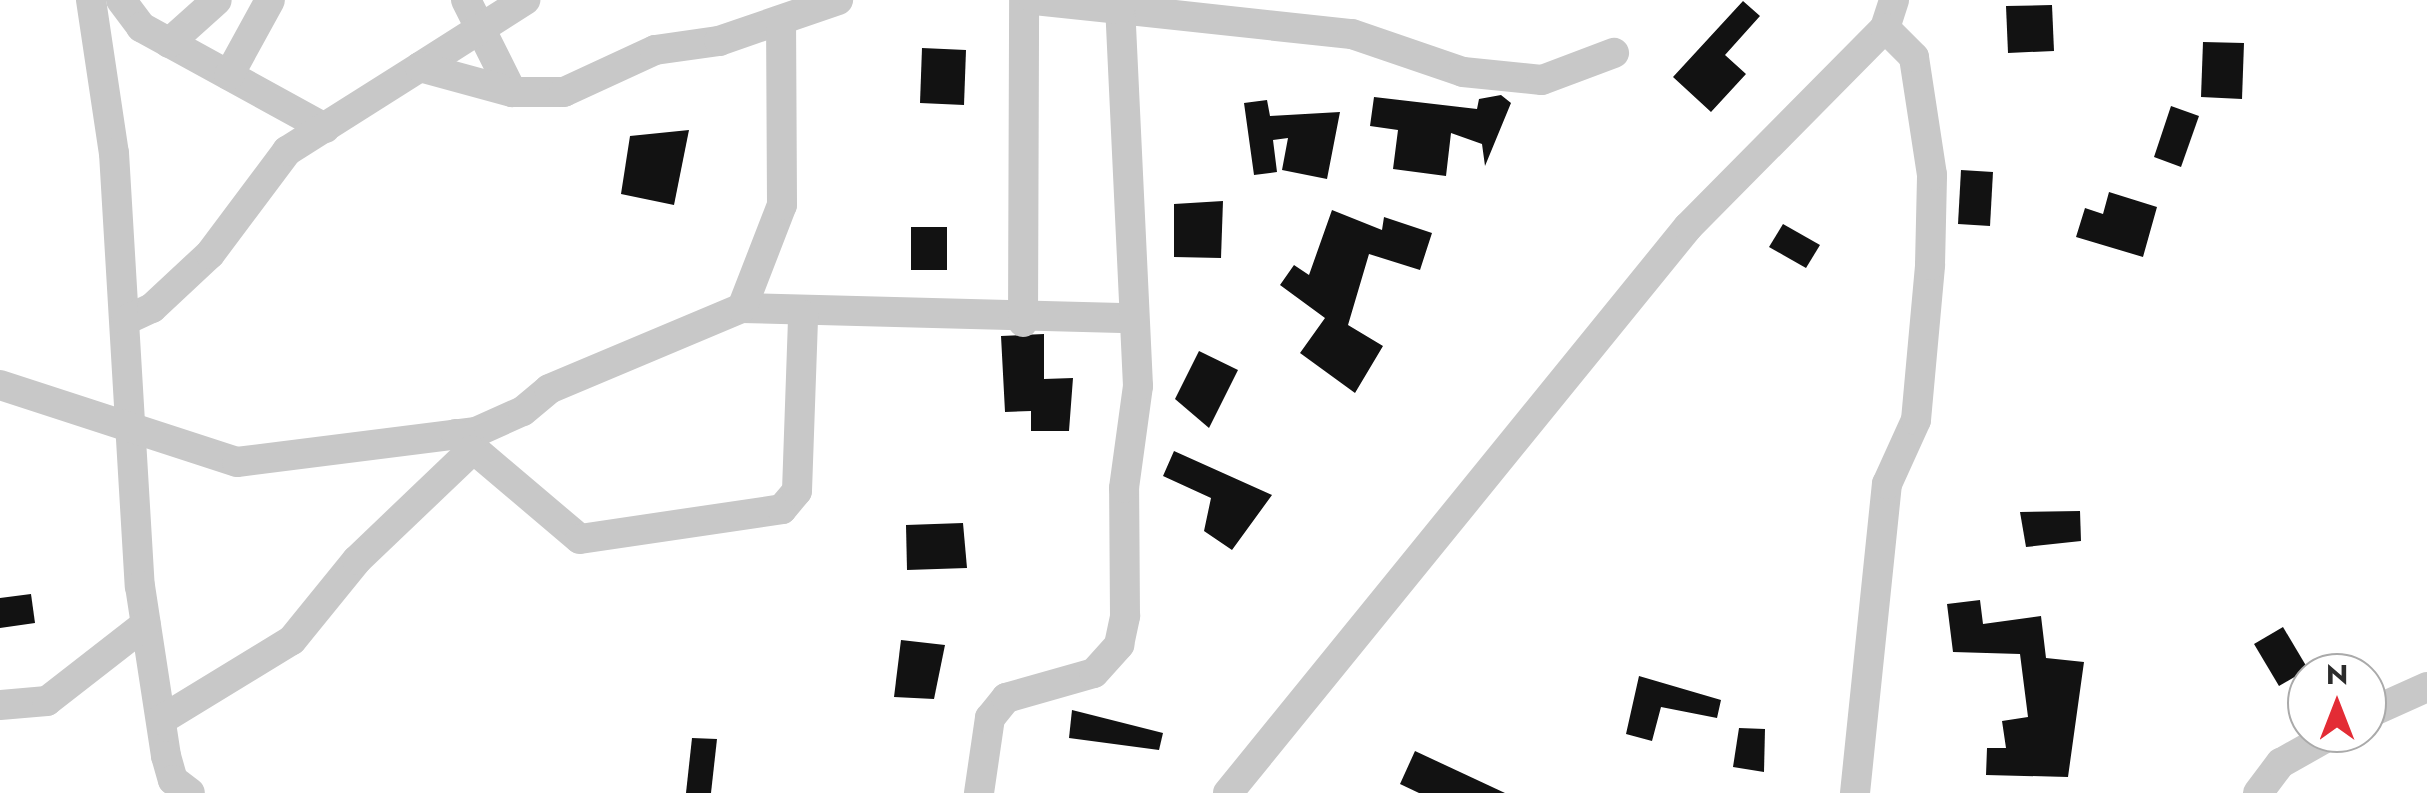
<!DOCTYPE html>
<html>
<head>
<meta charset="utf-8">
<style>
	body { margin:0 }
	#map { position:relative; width:2427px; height:793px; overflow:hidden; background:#fff; font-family:Jost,sans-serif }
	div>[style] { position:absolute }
	.building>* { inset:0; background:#121212 }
	.street>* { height:30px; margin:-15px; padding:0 15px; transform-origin:15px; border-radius:15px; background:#c8c8c8 }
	span { translate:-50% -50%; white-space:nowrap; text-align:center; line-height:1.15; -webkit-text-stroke:10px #fff; paint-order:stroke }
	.north { position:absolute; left:2287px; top:653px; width:100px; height:100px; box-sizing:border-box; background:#fff; border:2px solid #aaa; border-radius:50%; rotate:0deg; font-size:28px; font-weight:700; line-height:40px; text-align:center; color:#2b2b2b }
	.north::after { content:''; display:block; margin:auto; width:35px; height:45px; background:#e32c35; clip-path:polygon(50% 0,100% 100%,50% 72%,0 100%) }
</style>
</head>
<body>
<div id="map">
	<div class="building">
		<i style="clip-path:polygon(1743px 1px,1760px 16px,1725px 55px,1746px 74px,1711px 112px,1673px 77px)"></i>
		<i style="clip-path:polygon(2052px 5px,2054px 51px,2008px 53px,2006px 6px)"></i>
		<i style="clip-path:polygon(2203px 42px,2244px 43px,2242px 99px,2201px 97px)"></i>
		<i style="clip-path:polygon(922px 48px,966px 50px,964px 105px,920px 103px)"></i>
		<i style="clip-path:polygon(1501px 95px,1511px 103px,1485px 166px,1482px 144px,1451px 133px,1446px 176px,1393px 169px,1398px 130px,1370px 126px,1374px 97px,1477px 109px,1479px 99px)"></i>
		<i style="clip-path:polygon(1267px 100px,1270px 116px,1340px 112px,1327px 179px,1282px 170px,1288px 138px,1273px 140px,1277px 172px,1254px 175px,1244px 103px)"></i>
		<i style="clip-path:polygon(2171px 106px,2199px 116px,2181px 167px,2154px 157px)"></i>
		<i style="clip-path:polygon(689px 130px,674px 205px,621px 194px,630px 136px)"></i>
		<i style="clip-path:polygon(1961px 170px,1993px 172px,1990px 226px,1958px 224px)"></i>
		<i style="clip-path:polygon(2109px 192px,2157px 207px,2143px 257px,2076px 237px,2085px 208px,2103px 214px)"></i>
		<i style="clip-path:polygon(1223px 201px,1221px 258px,1174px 257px,1174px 204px)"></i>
		<i style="clip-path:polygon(1332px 210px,1382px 230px,1384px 217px,1432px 233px,1420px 270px,1369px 254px,1348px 325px,1383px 346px,1355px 393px,1300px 353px,1325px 318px,1280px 285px,1294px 265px,1309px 275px)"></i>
		<i style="clip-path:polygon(1783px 224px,1820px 245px,1806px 268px,1769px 247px)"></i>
		<i style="clip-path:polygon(911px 227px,947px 227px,947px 270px,911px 270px)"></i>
		<i style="clip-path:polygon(1044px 334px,1044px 379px,1073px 378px,1069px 431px,1031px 431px,1031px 411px,1005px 412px,1001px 336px)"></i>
		<i style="clip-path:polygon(1199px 351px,1238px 370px,1209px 428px,1175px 399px)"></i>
		<i style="clip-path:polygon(1174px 451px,1272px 495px,1232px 550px,1204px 531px,1211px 498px,1163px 476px)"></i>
		<i style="clip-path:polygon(2080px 511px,2081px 541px,2026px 547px,2020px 512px)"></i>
		<i style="clip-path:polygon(963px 523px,967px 568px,907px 570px,906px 525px)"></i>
		<i style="clip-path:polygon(31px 594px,35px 623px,0 628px,0 598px)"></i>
		<i style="clip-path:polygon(1980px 600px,1983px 624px,2041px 616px,2046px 658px,2084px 662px,2068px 777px,1986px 775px,1987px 748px,2006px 748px,2002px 721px,2028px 717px,2020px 654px,1953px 652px,1947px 604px)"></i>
		<i style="clip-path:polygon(2283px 627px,2308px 669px,2279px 686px,2254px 644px)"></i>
		<i style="clip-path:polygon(901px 640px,945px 645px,934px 699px,894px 697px)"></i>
		<i style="clip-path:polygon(1639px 676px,1721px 700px,1717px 718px,1661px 707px,1652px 741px,1626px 734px)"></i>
		<i style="clip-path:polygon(1072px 710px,1163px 733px,1159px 750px,1069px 738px)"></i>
		<i style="clip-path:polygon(1739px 728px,1765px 729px,1764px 772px,1733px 767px)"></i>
		<i style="clip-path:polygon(692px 738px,717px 739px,711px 793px,686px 793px)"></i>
		<i style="clip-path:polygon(1415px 751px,1505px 793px,1419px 793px,1400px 784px)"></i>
	</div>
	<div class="street">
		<i style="left:91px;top:0;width:155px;rotate:81.5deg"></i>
		<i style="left:114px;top:153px;width:434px;rotate:86.6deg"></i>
		<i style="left:140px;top:586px;width:172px;rotate:81.3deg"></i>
		<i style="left:166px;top:756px;width:25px;rotate:74deg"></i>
		<i style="left:173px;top:780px;width:21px;rotate:37deg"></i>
		<i style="left:121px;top:0;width:34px;rotate:53deg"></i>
		<i style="left:141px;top:27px;width:210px;rotate:28.8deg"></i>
		<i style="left:466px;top:0;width:103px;rotate:63.4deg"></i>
		<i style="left:1120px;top:9px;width:233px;rotate:6.2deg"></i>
		<i style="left:1352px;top:34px;width:117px;rotate:18.9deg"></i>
		<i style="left:1463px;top:72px;width:79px;rotate:5.8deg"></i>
		<i style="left:1542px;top:80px;width:77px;rotate:-20.6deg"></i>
		<i style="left:169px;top:43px;width:64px;rotate:-41.9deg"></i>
		<i style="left:420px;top:67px;width:125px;rotate:-32.5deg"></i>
		<i style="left:229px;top:75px;width:85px;rotate:-61.3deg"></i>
		<i style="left:742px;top:308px;width:389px;rotate:1.5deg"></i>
		<i style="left:126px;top:320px;width:29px;rotate:-25deg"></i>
		<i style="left:152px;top:308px;width:79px;rotate:-43deg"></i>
		<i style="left:210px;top:254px;width:129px;rotate:-53.2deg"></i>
		<i style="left:287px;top:151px;width:157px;rotate:-32.3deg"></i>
		<i style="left:420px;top:67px;width:95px;rotate:15.2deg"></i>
		<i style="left:512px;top:92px;width:52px"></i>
		<i style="left:564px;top:92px;width:100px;rotate:-24.8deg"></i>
		<i style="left:655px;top:50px;width:65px;rotate:-8deg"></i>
		<i style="left:719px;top:41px;width:126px;rotate:-19deg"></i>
		<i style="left:1023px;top:322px;width:322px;rotate:-89.8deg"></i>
		<i style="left:0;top:385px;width:249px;rotate:18deg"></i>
		<i style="left:237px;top:462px;width:241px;rotate:-7.2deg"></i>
		<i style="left:476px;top:432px;width:51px;rotate:-24.1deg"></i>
		<i style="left:523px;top:411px;width:34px;rotate:-40deg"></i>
		<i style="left:549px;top:389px;width:209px;rotate:-22.8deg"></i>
		<i style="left:742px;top:308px;width:110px;rotate:-68.8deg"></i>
		<i style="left:782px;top:205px;width:182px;rotate:-90.3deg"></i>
		<i style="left:456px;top:434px;width:162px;rotate:40.3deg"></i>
		<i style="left:580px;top:539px;width:204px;rotate:-8.4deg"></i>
		<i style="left:782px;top:509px;width:23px;rotate:-50deg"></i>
		<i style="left:797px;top:491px;width:176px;rotate:-88deg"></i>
		<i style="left:0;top:705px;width:47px;rotate:-4.9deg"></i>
		<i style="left:47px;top:701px;width:125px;rotate:-37.9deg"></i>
		<i style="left:2367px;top:714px;width:66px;rotate:-24.2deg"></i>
		<i style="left:161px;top:720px;width:153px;rotate:-31.4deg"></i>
		<i style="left:292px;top:640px;width:103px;rotate:-50.9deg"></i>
		<i style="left:357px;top:560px;width:158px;rotate:-43.7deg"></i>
		<i style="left:979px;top:793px;width:76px;rotate:-81.7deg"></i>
		<i style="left:990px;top:718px;width:26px;rotate:-51deg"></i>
		<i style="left:1006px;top:698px;width:91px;rotate:-15.9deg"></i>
		<i style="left:1094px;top:673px;width:38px;rotate:-48deg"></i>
		<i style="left:1119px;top:645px;width:30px;rotate:-78deg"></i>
		<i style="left:1125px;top:616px;width:128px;rotate:-90.4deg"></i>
		<i style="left:1124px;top:488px;width:103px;rotate:-82.2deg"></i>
		<i style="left:1138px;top:386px;width:377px;rotate:-92.7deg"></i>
		<i style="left:1120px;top:9px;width:86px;rotate:-174deg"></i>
		<i style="left:1228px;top:793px;width:729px;rotate:-50.9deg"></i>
		<i style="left:1688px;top:227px;width:280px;rotate:-45.3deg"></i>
		<i style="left:1885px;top:28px;width:29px;rotate:-72deg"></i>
		<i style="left:1855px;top:793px;width:311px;rotate:-84.1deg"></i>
		<i style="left:1887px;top:484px;width:70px;rotate:-65.6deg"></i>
		<i style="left:1916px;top:420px;width:156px;rotate:-84.8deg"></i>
		<i style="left:1930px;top:265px;width:90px;rotate:-88.7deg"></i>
		<i style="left:1932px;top:175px;width:119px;rotate:-98.7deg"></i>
		<i style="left:1914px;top:57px;width:41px;rotate:-135deg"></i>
		<i style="left:2258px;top:793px;width:38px;rotate:-53deg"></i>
		<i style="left:2281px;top:763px;width:61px;rotate:-29.5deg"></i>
	</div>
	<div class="north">N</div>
</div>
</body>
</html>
